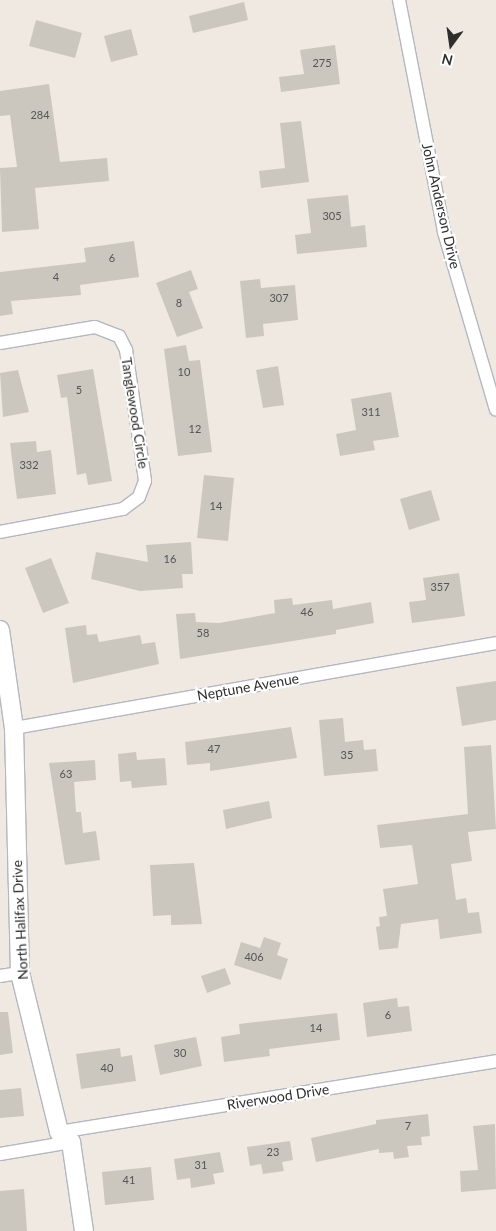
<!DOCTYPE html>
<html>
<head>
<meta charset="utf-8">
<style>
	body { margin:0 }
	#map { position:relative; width:496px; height:1231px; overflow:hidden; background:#efe9e1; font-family:Lato,sans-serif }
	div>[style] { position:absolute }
	.building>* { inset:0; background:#cbc7bf }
	.roads { filter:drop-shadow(1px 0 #b4b7c1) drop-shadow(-1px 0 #b4b7c1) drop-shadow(0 1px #b4b7c1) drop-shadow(0 -1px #b4b7c1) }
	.street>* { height:12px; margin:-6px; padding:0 6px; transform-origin:6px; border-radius:6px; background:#fff }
	.secondary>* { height:18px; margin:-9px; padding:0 9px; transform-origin:9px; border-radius:9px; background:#fff }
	span { translate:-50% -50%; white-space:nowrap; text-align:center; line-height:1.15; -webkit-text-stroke:4.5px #fff; paint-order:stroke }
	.number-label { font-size:11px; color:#555452 }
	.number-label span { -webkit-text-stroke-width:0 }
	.street-label { font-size:14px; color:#2e2e2e }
	.north { position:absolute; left:426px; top:20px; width:50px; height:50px; -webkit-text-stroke:4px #fff; paint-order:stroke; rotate:194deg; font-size:14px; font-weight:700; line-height:20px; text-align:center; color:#2e2e2e }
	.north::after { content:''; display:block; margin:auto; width:18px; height:22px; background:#2e2e2e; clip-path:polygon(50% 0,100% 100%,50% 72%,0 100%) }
</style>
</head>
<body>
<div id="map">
	<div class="building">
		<i style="clip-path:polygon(244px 2px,248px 20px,193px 33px,189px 16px)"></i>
		<i style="clip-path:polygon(36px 20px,82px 33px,75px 58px,29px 46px)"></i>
		<i style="clip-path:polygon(131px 29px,138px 55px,111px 62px,104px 36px)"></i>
		<i style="clip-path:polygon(335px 45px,340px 84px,281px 92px,279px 77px,304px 74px,300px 50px)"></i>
		<i style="clip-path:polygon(49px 84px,60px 162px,107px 158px,109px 181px,35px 188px,39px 229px,2px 232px,0 168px,17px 167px,10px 115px,0 116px,0 91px)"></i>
		<i style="clip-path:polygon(301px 121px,309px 182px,261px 188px,259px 171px,285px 168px,280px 123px)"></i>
		<i style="clip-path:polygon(348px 195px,351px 227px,365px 225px,367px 247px,297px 254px,295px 235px,311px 233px,307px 199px)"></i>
		<i style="clip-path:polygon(134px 241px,139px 277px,80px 285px,81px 295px,11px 301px,13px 314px,0 316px,0 272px,86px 262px,84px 248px)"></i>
		<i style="clip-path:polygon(191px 270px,198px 289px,189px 292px,203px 328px,177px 337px,156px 283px)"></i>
		<i style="clip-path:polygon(260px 279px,261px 288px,295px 285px,298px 320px,263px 324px,264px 336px,246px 338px,240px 281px)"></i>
		<i style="clip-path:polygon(186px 345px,189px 361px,200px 360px,212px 452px,178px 456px,164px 349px)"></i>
		<i style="clip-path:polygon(278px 366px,284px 405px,263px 408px,256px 370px)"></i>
		<i style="clip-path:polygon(93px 369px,112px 481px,88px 485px,86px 473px,77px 475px,67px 397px,61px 398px,57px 375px)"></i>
		<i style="clip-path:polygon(18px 370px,29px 412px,3px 417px,0 373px)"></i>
		<i style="clip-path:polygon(391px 392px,399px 437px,373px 441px,375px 450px,340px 456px,336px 434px,356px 430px,351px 399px)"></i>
		<i style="clip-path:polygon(36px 441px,37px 452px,51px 450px,56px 494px,17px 499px,10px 443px)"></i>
		<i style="clip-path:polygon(204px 475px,234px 478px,228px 541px,197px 538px)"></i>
		<i style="clip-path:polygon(431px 490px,440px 520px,409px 530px,400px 499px)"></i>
		<i style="clip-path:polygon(191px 542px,193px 574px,182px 574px,183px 588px,140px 591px,91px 579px,96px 552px,148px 562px,146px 545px)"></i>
		<i style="clip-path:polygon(51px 558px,69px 603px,43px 613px,25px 568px)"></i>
		<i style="clip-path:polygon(459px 573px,465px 616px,412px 623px,409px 602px,426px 600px,423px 578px)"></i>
		<i style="clip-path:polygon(292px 598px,293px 605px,332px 600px,333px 609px,371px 602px,374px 623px,336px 630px,336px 634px,180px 659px,176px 614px,195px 613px,196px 622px,219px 623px,275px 613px,274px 600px)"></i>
		<i style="clip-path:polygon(86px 625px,87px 635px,97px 634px,99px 642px,140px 635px,142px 644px,155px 642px,159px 664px,73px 683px,65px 628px)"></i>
		<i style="clip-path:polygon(496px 681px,496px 720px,462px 726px,456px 687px)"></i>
		<i style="clip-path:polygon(343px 718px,345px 742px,363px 740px,364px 750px,376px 749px,378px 771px,324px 776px,319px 720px)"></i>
		<i style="clip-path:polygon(291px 727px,297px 758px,210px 771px,210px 763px,187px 765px,185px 742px)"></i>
		<i style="clip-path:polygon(491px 745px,496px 829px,468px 832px,472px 861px,451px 864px,456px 900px,466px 898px,468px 913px,479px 912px,482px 933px,440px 939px,438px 919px,401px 924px,398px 948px,379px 950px,376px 927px,380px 926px,379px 917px,387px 916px,383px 889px,418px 884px,412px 845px,380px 848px,377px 825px,468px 814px,464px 747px)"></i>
		<i style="clip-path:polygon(136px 752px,137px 760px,165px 758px,167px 785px,132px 788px,131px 781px,120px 782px,118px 754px)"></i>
		<i style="clip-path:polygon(95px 760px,96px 780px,74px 782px,76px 812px,81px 812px,83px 833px,96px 831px,100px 860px,65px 865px,49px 763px)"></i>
		<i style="clip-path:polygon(269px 801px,272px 818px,226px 829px,223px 810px)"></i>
		<i style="clip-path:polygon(194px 863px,202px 924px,171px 925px,171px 915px,153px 916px,150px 865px)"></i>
		<i style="clip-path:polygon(264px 937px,281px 943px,277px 955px,288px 959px,281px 980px,234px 965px,241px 942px,260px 948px)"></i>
		<i style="clip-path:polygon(225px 968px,231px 984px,207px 993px,201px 976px)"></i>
		<i style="clip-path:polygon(397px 998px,398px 1007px,409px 1006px,412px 1031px,367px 1037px,363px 1003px)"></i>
		<i style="clip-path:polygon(0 1012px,8px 1012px,13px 1053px,0 1055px)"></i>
		<i style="clip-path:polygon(337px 1013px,340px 1040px,269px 1049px,270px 1056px,224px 1062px,221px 1037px,240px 1034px,239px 1024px)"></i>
		<i style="clip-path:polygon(196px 1037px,202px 1066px,160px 1075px,154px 1045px)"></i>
		<i style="clip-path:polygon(120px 1048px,121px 1057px,132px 1055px,136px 1081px,81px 1089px,76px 1054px)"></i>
		<i style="clip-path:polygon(21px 1088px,24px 1116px,0 1118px,0 1090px)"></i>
		<i style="clip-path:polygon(428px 1114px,430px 1136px,421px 1137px,422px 1145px,407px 1146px,409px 1157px,394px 1159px,393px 1152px,379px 1153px,379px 1149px,316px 1162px,311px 1138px,376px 1124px,376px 1120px)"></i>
		<i style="clip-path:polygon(495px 1124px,496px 1189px,461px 1192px,460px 1171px,478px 1170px,473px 1126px)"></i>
		<i style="clip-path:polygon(290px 1141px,293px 1160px,282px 1162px,284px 1171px,263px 1174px,261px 1164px,250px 1166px,247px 1147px)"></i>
		<i style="clip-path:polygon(220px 1152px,224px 1172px,213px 1174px,215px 1184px,191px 1188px,190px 1178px,177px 1180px,174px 1159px)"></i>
		<i style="clip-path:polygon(151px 1167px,154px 1200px,105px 1205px,102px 1172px)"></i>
		<i style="clip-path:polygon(24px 1189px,27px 1231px,0 1231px,0 1191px)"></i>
	</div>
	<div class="roads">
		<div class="street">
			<i style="left:399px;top:0;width:236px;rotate:79deg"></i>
			<i style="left:444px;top:232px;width:185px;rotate:73.7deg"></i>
			<i style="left:0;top:343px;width:96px;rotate:-9.6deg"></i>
			<i style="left:95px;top:327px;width:26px;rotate:21deg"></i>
			<i style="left:119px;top:336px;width:16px;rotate:63deg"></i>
			<i style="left:126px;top:350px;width:132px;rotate:81.7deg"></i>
			<i style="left:145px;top:481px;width:17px;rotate:111deg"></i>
			<i style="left:139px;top:497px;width:20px;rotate:143deg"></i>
			<i style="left:123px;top:509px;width:125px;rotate:169.4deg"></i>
			<i style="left:14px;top:728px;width:489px;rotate:-10deg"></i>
			<i style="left:0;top:976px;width:20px;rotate:-9deg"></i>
			<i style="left:59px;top:1132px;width:443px;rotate:-9.2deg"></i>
			<i style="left:0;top:1154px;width:72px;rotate:-9.6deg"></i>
		</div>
		<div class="secondary">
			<i style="left:0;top:630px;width:99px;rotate:81.9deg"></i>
			<i style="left:14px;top:728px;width:245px;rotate:88.6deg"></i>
			<i style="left:20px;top:973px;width:164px;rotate:76.2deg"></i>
			<i style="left:59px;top:1132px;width:16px;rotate:40deg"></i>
			<i style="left:71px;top:1142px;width:90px;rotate:81.7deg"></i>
		</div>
	</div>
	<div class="number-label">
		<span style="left:322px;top:63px">275</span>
		<span style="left:40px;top:115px">284</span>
		<span style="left:332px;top:216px">305</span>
		<span style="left:112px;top:258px">6</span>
		<span style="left:56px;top:277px">4</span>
		<span style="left:279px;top:298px">307</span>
		<span style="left:179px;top:303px">8</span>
		<span style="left:184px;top:372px">10</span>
		<span style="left:79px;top:390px">5</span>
		<span style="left:371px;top:412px">311</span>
		<span style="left:195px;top:429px">12</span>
		<span style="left:29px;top:465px">332</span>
		<span style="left:216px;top:506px">14</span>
		<span style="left:170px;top:559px">16</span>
		<span style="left:440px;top:587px">357</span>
		<span style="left:307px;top:612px">46</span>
		<span style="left:203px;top:633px">58</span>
		<span style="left:214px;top:749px">47</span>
		<span style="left:347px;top:755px">35</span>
		<span style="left:66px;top:774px">63</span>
		<span style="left:254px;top:957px">406</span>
		<span style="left:388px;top:1015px">6</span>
		<span style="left:316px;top:1028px">14</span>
		<span style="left:180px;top:1053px">30</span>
		<span style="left:107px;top:1068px">40</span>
		<span style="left:408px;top:1126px">7</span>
		<span style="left:273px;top:1152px">23</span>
		<span style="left:201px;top:1165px">31</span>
		<span style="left:129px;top:1180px">41</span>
	</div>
	<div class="street-label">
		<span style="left:441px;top:206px;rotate:77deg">John Anderson Drive</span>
		<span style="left:135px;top:413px;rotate:81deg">Tanglewood Circle</span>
		<span style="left:248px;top:687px;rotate:-10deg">Neptune Avenue</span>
		<span style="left:20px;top:920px;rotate:-93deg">North Halifax Drive</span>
		<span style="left:278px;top:1097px;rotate:-9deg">Riverwood Drive</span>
	</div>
	<div class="north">N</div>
</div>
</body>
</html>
